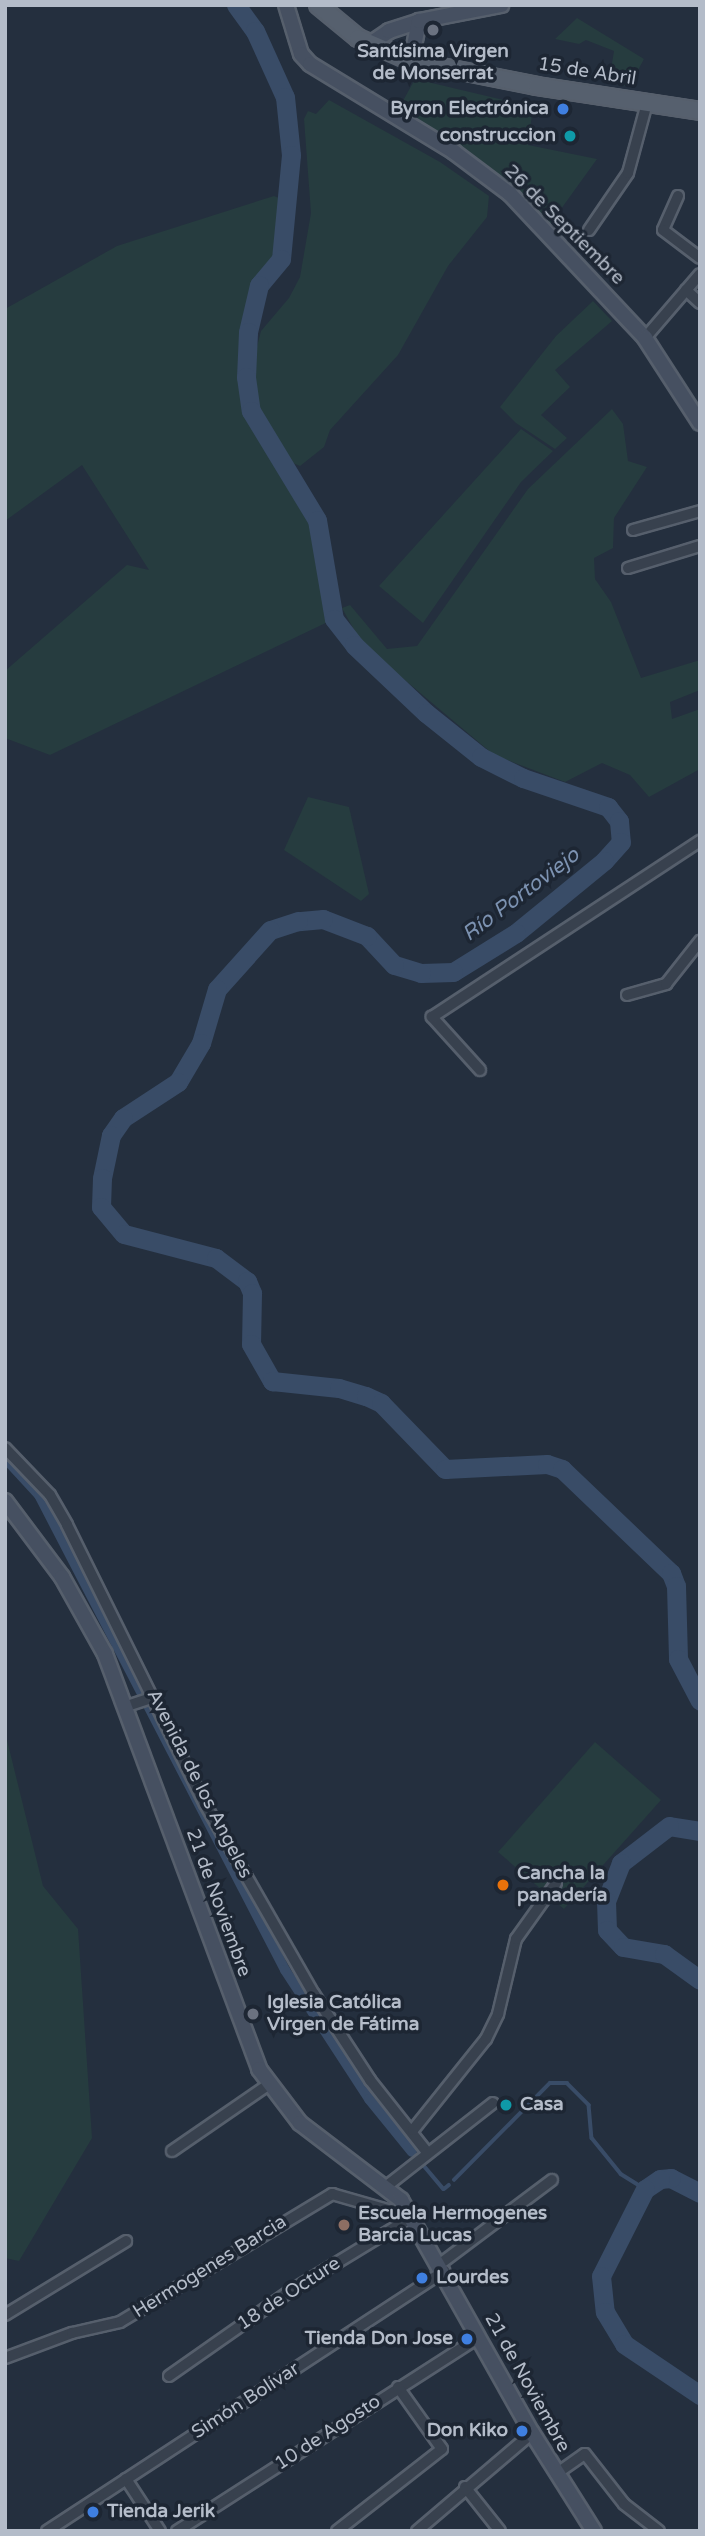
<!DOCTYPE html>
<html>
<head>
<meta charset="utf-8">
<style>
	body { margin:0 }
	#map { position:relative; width:705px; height:2536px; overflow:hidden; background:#242f3e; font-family:"Varela Round",sans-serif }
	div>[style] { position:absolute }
	.green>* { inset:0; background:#263c3f }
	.stream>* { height:3.5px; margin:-1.75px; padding:0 1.75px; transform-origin:1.75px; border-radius:1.75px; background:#394c67 }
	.canal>* { height:10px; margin:-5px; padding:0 5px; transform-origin:5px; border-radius:5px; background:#394c67 }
	.river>* { height:19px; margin:-9.5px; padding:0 9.5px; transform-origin:9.5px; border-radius:9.5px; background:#394c67 }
	.roads { filter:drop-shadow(2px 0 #565f6c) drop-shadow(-2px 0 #565f6c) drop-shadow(0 2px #565f6c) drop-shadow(0 -2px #565f6c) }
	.street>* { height:10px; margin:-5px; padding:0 5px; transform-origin:5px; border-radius:5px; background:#38414e }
	.secondary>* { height:14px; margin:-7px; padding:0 7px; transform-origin:7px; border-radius:7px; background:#465061 }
	.primary>* { height:16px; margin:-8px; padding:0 8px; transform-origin:8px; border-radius:8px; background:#56606e }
	.dots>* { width:19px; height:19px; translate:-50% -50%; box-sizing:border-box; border:4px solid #1d2633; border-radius:50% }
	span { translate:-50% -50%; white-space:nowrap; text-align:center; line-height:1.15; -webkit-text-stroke:7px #1d2633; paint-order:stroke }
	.poi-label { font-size:19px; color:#b4bcc9; font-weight:700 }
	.right { translate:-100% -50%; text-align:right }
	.left { translate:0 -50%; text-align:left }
	.street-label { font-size:19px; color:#b4bcc9 }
	.water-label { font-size:21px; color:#7c92b1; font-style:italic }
	.frame { position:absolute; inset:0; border:7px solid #b4bcc9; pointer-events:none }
</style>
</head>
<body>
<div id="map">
	<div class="green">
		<i style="clip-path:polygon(577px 18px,644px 59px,629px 87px,609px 81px,614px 51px,586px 40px,579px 44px,555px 39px)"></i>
		<i style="clip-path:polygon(415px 79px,533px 107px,528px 145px,597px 159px,543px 234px,484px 177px,393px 119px)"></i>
		<i style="clip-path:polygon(329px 100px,440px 162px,489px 196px,487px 217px,448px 266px,398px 355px,330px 430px,324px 447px,300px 466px,288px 461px,258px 413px,251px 370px,261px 331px,289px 298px,300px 277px,311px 213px,304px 119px,308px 111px,316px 114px)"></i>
		<i style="clip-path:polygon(274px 196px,288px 202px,281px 259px,259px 285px,246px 377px,251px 411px,307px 501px,334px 619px,50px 755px,5px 738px,5px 671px,127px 565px,149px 570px,82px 465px,5px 521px,5px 309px,117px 246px)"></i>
		<i style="clip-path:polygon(593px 301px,612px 321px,555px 370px,570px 387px,541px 415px,567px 438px,555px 449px,516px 423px,500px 407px,556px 336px)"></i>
		<i style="clip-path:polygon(612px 409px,623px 424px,628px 461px,647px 467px,614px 518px,613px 548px,594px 558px,595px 579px,611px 602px,641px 678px,700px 660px,700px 690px,670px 702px,672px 719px,700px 709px,700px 769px,649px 797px,630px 775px,602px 763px,565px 782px,494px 755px,362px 644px,342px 608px,350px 605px,387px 649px,417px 646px,528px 489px)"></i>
		<i style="clip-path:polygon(521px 429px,553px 451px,521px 482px,423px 623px,379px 586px)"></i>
		<i style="clip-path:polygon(308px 797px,349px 807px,369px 894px,361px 901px,284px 850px)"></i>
		<i style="clip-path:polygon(5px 1732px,43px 1886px,78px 1929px,92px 2138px,19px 2261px,5px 2258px)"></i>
		<i style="clip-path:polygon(595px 1742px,661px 1800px,564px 1909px,498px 1852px)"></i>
	</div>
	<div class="stream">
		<i style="left:421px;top:2162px;width:35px;rotate:50deg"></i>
		<i style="left:444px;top:2189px;width:6px;rotate:-39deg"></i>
		<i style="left:454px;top:2180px;width:136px;rotate:-45.3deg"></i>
		<i style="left:550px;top:2083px;width:17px"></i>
		<i style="left:567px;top:2083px;width:31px;rotate:45deg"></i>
		<i style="left:589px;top:2105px;width:33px;rotate:85deg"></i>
		<i style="left:592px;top:2138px;width:46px;rotate:51.1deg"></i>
		<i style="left:621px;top:2174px;width:28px;rotate:32deg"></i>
	</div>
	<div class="canal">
		<i style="left:5px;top:1458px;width:50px;rotate:47.4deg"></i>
		<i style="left:39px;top:1495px;width:535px;rotate:62.62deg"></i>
		<i style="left:285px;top:1970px;width:154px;rotate:56.9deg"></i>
		<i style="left:369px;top:2099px;width:68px;rotate:50.9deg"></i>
	</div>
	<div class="river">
		<i style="left:236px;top:5px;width:32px;rotate:54deg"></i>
		<i style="left:255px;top:31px;width:72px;rotate:65.6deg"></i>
		<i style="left:285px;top:97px;width:58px;rotate:84.1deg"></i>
		<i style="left:291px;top:155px;width:104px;rotate:95.5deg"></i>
		<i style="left:281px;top:259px;width:34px;rotate:130deg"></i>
		<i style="left:259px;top:285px;width:48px;rotate:103.2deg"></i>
		<i style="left:248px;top:332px;width:45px;rotate:92.5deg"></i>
		<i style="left:246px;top:377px;width:34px;rotate:82deg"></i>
		<i style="left:251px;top:411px;width:127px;rotate:58.8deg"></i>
		<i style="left:317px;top:520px;width:100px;rotate:80.3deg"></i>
		<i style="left:334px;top:619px;width:33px;rotate:52deg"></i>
		<i style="left:354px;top:645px;width:99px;rotate:43.4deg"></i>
		<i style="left:426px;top:713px;width:70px;rotate:38.7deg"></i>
		<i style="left:481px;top:757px;width:47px;rotate:26.6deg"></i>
		<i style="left:523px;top:778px;width:90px;rotate:18.8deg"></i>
		<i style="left:608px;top:807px;width:18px;rotate:52deg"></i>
		<i style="left:619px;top:821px;width:21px;rotate:85deg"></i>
		<i style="left:621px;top:842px;width:25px;rotate:132deg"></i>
		<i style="left:604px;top:861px;width:114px;rotate:140.7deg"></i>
		<i style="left:516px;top:933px;width:74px;rotate:148.2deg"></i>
		<i style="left:453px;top:972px;width:32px;rotate:178deg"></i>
		<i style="left:421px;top:973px;width:28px;rotate:-163deg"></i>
		<i style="left:394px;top:965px;width:40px;rotate:-133deg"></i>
		<i style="left:367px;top:936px;width:47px;rotate:-158.9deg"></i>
		<i style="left:323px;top:919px;width:25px;rotate:175deg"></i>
		<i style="left:298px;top:921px;width:29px;rotate:162deg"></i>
		<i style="left:270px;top:930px;width:79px;rotate:131.9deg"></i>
		<i style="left:217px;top:989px;width:56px;rotate:106.5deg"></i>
		<i style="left:201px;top:1043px;width:45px;rotate:120.5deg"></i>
		<i style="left:178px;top:1082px;width:66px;rotate:146.8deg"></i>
		<i style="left:123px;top:1118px;width:21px;rotate:125deg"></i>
		<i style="left:111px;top:1135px;width:44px;rotate:101.8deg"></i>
		<i style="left:102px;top:1178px;width:29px;rotate:92deg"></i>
		<i style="left:101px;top:1207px;width:35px;rotate:50deg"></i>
		<i style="left:124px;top:1234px;width:95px;rotate:14.6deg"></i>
		<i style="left:216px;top:1258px;width:39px;rotate:37deg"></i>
		<i style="left:247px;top:1281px;width:13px;rotate:67deg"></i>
		<i style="left:252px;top:1293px;width:51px;rotate:91.1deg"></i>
		<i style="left:251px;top:1344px;width:43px;rotate:60.4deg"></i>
		<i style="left:272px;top:1381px;width:67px;rotate:6deg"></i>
		<i style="left:339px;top:1388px;width:28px;rotate:17deg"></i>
		<i style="left:366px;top:1396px;width:17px;rotate:25deg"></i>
		<i style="left:381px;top:1403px;width:92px;rotate:45.9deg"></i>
		<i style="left:445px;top:1469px;width:102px;rotate:-2.8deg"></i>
		<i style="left:547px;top:1464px;width:16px;rotate:18deg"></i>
		<i style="left:562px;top:1469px;width:151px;rotate:43.7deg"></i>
		<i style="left:671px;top:1573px;width:14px;rotate:69deg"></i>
		<i style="left:676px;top:1586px;width:73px;rotate:88.4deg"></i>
		<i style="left:678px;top:1659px;width:47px;rotate:62.4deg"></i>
		<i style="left:700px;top:1831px;width:31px;rotate:-171deg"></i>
		<i style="left:669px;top:1826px;width:61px;rotate:142.4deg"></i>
		<i style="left:621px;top:1863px;width:41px;rotate:111.5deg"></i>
		<i style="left:606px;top:1901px;width:29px;rotate:88deg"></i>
		<i style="left:607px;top:1930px;width:23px;rotate:47deg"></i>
		<i style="left:623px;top:1947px;width:42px;rotate:9.7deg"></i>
		<i style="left:664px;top:1954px;width:44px;rotate:35.8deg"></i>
		<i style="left:700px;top:2193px;width:33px;rotate:-153deg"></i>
		<i style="left:671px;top:2178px;width:11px;rotate:175deg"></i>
		<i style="left:660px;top:2179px;width:18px;rotate:146deg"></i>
		<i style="left:645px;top:2189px;width:97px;rotate:116.8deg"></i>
		<i style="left:601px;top:2276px;width:36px;rotate:84deg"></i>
		<i style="left:605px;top:2312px;width:37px;rotate:59deg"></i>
		<i style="left:624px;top:2344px;width:92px;rotate:33.9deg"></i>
	</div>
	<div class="roads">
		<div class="street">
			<i style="left:678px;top:196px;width:37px;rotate:114deg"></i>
			<i style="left:663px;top:230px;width:46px;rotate:37.1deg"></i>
			<i style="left:589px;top:230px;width:69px;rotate:-55.6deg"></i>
			<i style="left:628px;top:173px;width:73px;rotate:-74.8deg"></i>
			<i style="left:686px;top:290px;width:19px;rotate:43deg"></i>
			<i style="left:645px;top:338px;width:84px;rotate:-49.3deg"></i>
			<i style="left:633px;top:530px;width:70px;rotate:-15.8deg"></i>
			<i style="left:628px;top:568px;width:75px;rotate:-17deg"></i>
			<i style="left:627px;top:995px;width:41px;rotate:-15.8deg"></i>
			<i style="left:666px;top:984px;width:55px;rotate:-51.7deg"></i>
			<i style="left:480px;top:1070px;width:72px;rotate:-132.2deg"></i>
			<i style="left:432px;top:1017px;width:321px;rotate:-33.3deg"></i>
			<i style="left:5px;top:1448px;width:65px;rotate:46.2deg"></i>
			<i style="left:50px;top:1495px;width:34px;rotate:60deg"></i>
			<i style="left:67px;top:1525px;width:311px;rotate:63.7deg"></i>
			<i style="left:205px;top:1804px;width:219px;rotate:60.2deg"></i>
			<i style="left:314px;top:1994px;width:103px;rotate:56.9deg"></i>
			<i style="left:370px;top:2080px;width:90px;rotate:51.7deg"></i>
			<i style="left:127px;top:1706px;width:28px;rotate:-18deg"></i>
			<i style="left:413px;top:2130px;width:117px;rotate:-51.3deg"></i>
			<i style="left:486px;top:2039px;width:28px;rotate:-64deg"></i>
			<i style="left:498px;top:2014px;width:77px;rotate:-76.5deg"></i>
			<i style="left:516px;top:1939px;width:69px;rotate:-54.5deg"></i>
			<i style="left:172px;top:2151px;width:116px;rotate:-34.5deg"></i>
			<i style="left:388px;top:2185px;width:133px;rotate:-38deg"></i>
			<i style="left:440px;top:2264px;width:140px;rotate:-36.9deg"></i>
			<i style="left:5px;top:2315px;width:142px;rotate:-31.4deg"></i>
			<i style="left:5px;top:2358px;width:72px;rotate:-20.5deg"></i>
			<i style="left:72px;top:2333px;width:49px;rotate:-12.9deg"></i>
			<i style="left:120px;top:2322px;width:248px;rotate:-31.1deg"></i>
			<i style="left:332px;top:2194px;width:83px;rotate:16deg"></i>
			<i style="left:169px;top:2376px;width:150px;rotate:-35deg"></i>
			<i style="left:292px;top:2290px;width:140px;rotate:-31.3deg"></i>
			<i style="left:556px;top:2474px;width:35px;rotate:-35deg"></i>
			<i style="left:585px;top:2454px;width:63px;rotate:52deg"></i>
			<i style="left:624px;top:2504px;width:44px;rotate:37.6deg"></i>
			<i style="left:126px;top:2479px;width:62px;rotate:56.8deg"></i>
			<i style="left:465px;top:2487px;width:56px;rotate:51.5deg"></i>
			<i style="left:47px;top:2531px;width:475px;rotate:-33.2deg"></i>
			<i style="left:177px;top:2531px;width:359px;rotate:-32.7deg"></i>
			<i style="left:337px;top:2531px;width:133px;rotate:-38deg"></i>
			<i style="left:442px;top:2449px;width:76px;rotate:-125.4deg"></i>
			<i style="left:417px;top:2531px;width:151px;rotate:-40.4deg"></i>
		</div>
		<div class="secondary">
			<i style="left:286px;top:5px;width:51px;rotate:73deg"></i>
			<i style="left:301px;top:54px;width:13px;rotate:48deg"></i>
			<i style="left:310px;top:64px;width:169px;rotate:31.4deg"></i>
			<i style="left:454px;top:152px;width:70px;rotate:36.9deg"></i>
			<i style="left:510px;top:194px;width:197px;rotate:46.8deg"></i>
			<i style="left:645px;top:338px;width:101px;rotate:57.1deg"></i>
			<i style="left:370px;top:44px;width:23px;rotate:-34deg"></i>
			<i style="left:389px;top:31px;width:32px;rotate:-18deg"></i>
			<i style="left:411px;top:61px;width:41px;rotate:-78.7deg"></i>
			<i style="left:419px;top:21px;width:84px;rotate:-11deg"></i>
			<i style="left:5px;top:1501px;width:95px;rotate:53.1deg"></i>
			<i style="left:62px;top:1577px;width:88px;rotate:60.8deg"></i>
			<i style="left:105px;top:1654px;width:443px;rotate:69.6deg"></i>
			<i style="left:259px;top:2069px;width:68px;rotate:52.8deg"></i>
			<i style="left:300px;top:2123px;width:127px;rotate:37.3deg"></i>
			<i style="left:401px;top:2200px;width:267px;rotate:60.7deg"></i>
			<i style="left:532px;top:2433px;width:116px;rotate:57.7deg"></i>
		</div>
		<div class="primary">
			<i style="left:318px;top:5px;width:52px;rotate:39.5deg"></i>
			<i style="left:358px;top:38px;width:58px;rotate:23.5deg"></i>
			<i style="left:411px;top:61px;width:128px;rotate:11.2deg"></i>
			<i style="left:537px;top:86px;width:165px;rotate:8.7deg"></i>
		</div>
	</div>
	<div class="dots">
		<i style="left:433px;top:30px;background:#6b7280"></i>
		<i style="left:563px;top:109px;background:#3f7fe0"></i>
		<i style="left:570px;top:136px;background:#0f9aa8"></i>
		<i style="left:503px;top:1885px;background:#e8710a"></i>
		<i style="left:253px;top:2014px;background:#6b7280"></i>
		<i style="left:506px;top:2105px;background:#0f9aa8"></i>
		<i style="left:344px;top:2225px;background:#8d6e63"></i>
		<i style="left:422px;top:2278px;background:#3f7fe0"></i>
		<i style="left:467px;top:2339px;background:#3f7fe0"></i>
		<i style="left:522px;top:2431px;background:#3f7fe0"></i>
		<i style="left:93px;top:2512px;background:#3f7fe0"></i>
	</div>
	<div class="poi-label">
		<span style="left:433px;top:63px">Santísima Virgen<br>de Monserrat</span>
		<span class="right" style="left:549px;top:109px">Byron Electrónica</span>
		<span class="right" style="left:556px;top:136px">construccion</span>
		<span class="left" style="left:517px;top:1885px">Cancha la<br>panadería</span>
		<span class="left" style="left:267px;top:2014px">Iglesia Católica<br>Virgen de Fátima</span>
		<span class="left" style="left:520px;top:2105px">Casa</span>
		<span class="left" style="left:358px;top:2225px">Escuela Hermogenes<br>Barcia Lucas</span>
		<span class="left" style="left:436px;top:2278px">Lourdes</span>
		<span class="right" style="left:453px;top:2339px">Tienda Don Jose</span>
		<span class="right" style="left:508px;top:2431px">Don Kiko</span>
		<span class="left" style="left:107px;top:2512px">Tienda Jerik</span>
	</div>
	<div class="street-label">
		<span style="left:587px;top:72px;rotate:9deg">15 de Abril</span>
		<span style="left:564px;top:225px;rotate:45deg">26 de Septiembre</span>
		<span style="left:199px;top:1784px;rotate:63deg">Avenida de los Angeles</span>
		<span style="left:218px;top:1903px;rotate:70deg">21 de Noviembre</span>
		<span style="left:210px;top:2267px;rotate:-32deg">Hermogenes Barcia</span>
		<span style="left:289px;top:2294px;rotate:-33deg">18 de Octure</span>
		<span style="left:527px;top:2383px;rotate:61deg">21 de Noviembre</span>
		<span style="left:246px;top:2401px;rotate:-33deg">Simón Bolívar</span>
		<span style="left:328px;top:2433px;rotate:-33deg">10 de Agosto</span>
	</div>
	<div class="water-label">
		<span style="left:521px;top:895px;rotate:-37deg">Río Portoviejo</span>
	</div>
	<div class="frame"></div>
</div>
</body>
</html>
